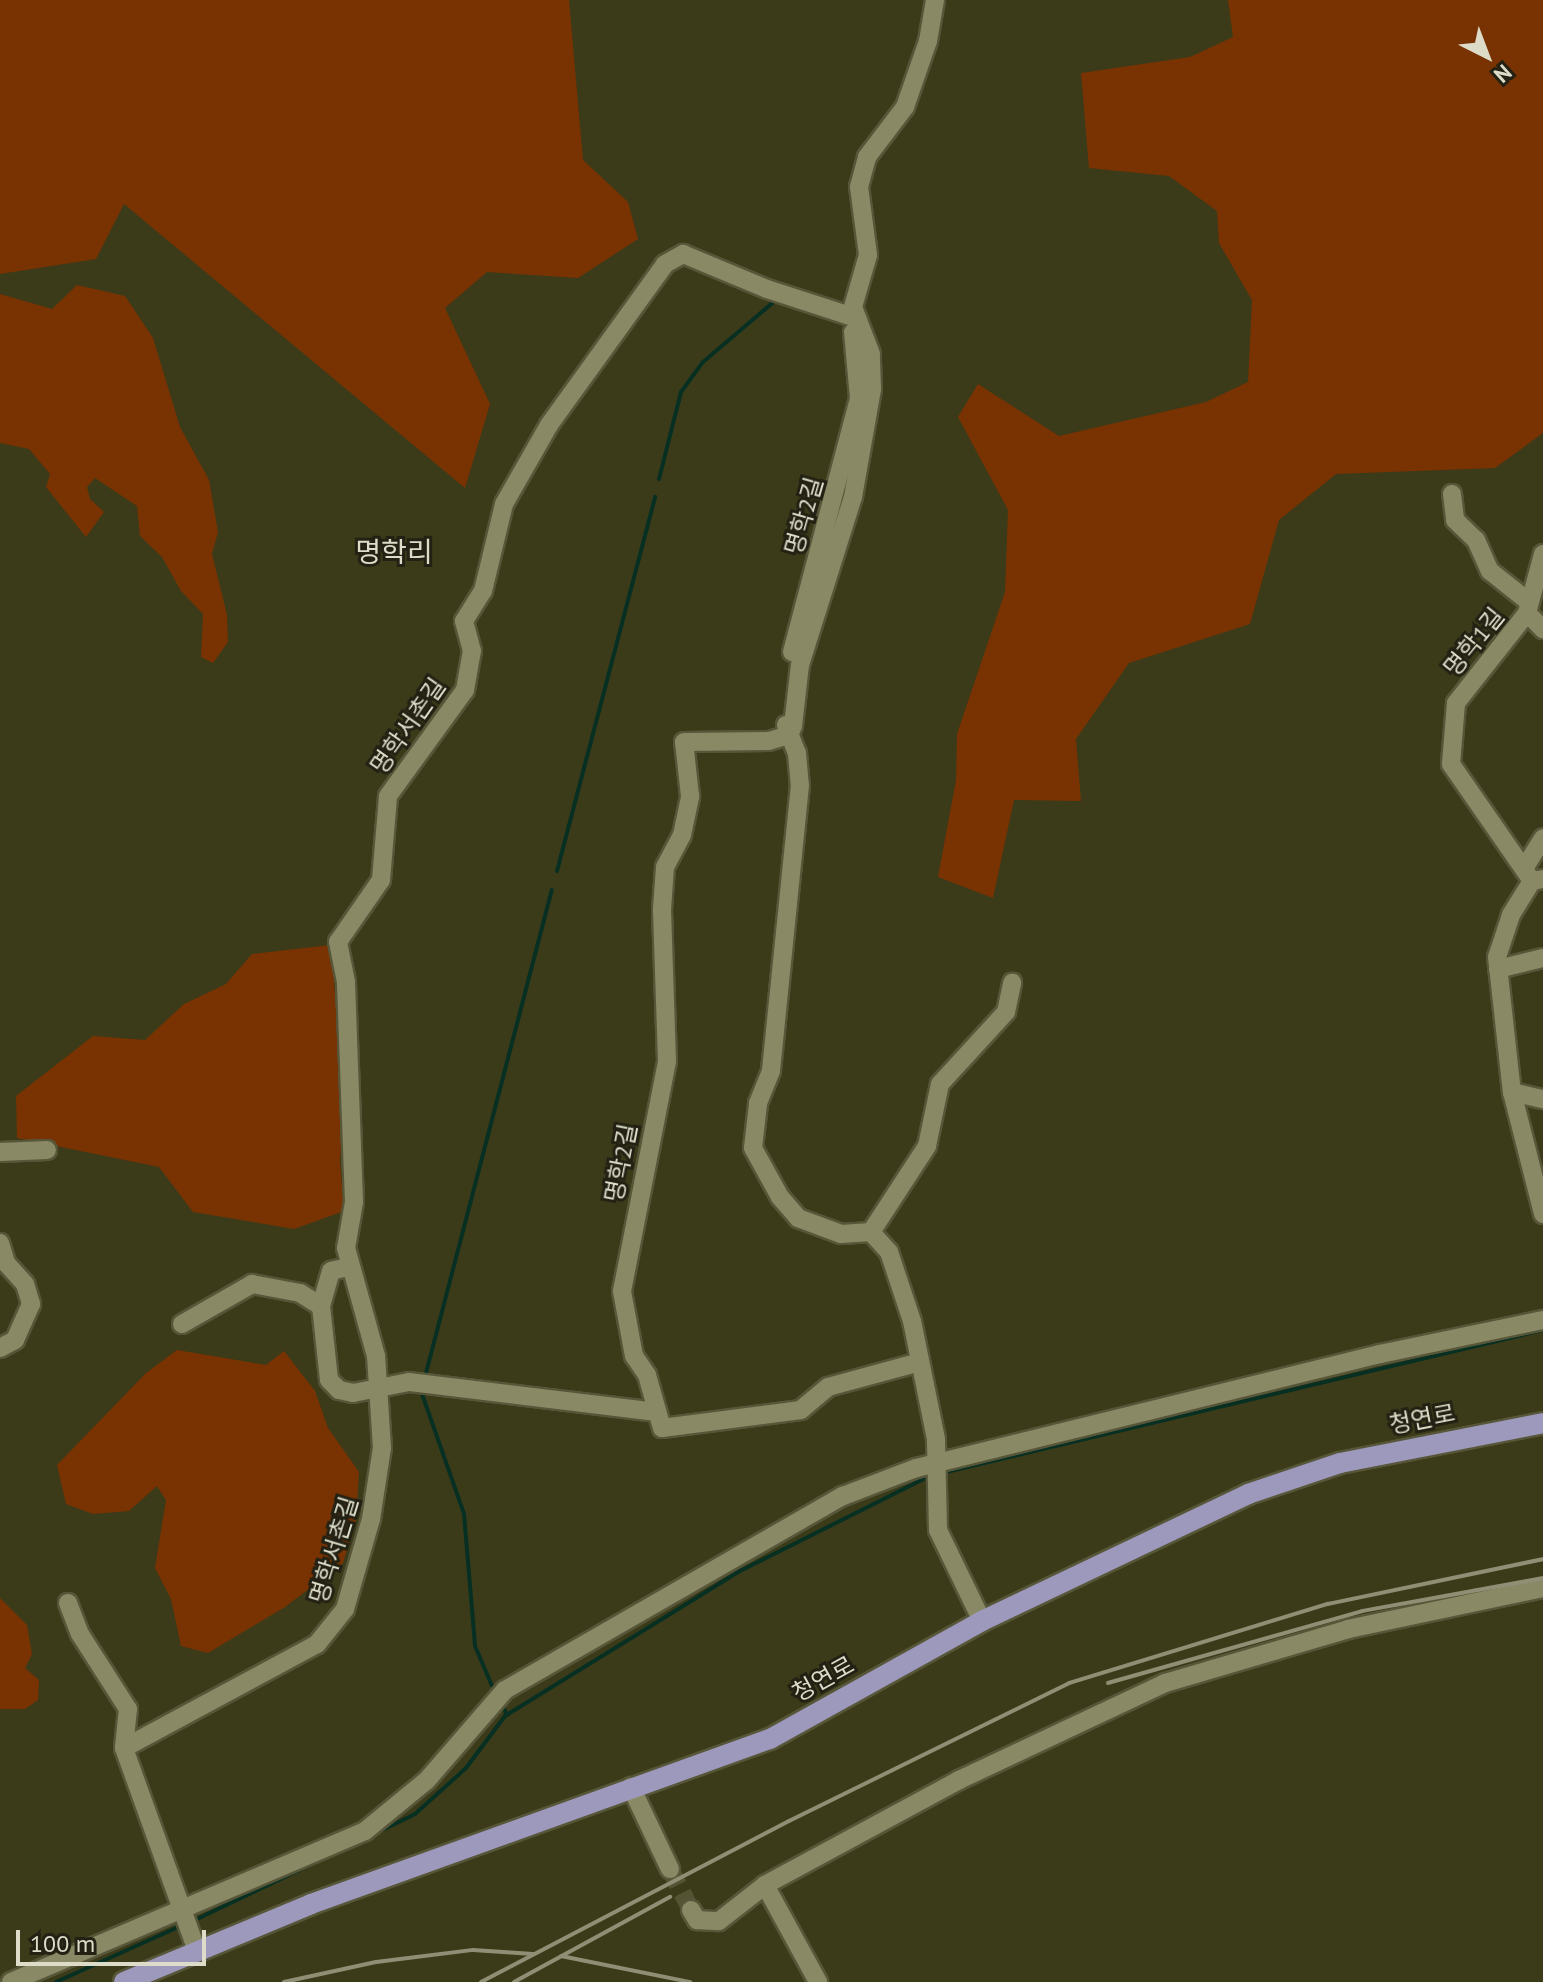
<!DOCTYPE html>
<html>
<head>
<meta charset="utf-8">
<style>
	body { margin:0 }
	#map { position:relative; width:1543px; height:1982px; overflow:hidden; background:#3c3b19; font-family:"PT Sans","Noto Sans KR",sans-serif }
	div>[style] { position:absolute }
	.green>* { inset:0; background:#793202 }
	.stream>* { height:4px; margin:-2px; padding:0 2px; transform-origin:2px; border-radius:2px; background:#073023 }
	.minor-tunnel>* { height:18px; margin-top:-9px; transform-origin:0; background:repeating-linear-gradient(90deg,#545333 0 18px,transparent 0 27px) }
	.roads { filter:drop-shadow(2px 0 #575639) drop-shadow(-2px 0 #575639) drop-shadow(0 2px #575639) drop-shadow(0 -2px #575639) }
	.minor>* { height:18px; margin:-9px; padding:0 9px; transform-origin:9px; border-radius:9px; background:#8a8965 }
	.major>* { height:20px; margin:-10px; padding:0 10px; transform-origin:10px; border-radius:10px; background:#9d99bd }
	.rail>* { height:4px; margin:-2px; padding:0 2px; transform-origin:2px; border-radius:2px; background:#908f75 }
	span { translate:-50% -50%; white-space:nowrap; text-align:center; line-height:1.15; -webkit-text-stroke:6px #222113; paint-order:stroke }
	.street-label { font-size:24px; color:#dcdcc9 }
	.quarter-label { font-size:28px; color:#dcdcc9 }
	.north { position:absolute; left:1447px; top:16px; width:80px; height:80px; -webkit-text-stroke:6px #222113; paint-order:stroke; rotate:138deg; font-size:22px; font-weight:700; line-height:32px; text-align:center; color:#dcdcc9 }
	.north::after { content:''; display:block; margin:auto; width:28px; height:36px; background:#dcdcc9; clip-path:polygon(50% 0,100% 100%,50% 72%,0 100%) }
	.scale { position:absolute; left:16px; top:1930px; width:190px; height:36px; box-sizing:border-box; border:4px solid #dcdcc9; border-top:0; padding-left:10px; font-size:24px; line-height:28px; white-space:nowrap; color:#dcdcc9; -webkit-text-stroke:6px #222113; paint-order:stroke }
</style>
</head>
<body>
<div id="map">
	<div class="green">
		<i style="clip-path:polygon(0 0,569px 0,583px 160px,628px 202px,638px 239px,578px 278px,487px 272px,445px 308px,490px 404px,465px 488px,124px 204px,96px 259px,0 274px)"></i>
		<i style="clip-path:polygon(1228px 0,1543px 0,1543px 433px,1495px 468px,1336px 474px,1279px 520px,1250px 624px,1129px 663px,1076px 739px,1081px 801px,1014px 800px,993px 898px,938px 877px,956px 780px,957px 734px,1005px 592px,1008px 510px,958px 417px,978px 384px,1059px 436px,1206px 402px,1248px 382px,1252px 300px,1219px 243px,1217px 211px,1169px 176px,1089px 168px,1081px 73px,1190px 57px,1233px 37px)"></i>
		<i style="clip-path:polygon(77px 285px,125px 296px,153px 338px,180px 427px,209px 480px,218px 532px,212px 554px,227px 615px,228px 642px,213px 663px,201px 657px,203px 614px,181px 591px,162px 557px,140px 536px,137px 506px,95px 478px,87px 487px,90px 499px,104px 512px,86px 537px,46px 487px,50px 474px,29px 449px,0 443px,0 294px,52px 309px)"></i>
		<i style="clip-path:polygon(331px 945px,344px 1104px,340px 1161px,344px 1211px,294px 1229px,193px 1212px,159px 1167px,17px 1138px,16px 1096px,93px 1036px,145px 1040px,184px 1004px,226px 984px,252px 954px)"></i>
		<i style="clip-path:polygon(177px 1350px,266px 1365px,284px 1351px,315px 1391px,328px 1428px,359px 1472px,356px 1521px,343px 1563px,285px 1607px,208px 1653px,181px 1646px,171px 1599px,155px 1568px,166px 1500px,157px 1486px,129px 1511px,93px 1514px,66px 1504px,57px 1465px,146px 1373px)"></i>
		<i style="clip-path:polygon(0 1598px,27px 1625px,32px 1654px,25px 1668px,39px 1680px,38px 1700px,25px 1709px,0 1709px)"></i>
	</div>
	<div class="stream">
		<i style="left:659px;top:479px;width:90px;rotate:-75.8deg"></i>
		<i style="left:681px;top:392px;width:37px;rotate:-54deg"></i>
		<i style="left:703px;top:362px;width:97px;rotate:-40.4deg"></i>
		<i style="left:557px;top:871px;width:387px;rotate:-75.3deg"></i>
		<i style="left:426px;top:1373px;width:499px;rotate:-75.4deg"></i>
		<i style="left:421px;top:1391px;width:130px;rotate:70.7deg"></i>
		<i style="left:464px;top:1514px;width:132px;rotate:85.2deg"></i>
		<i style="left:475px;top:1646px;width:43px;rotate:67deg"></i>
		<i style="left:942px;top:1473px;width:618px;rotate:-13.38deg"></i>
		<i style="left:503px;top:1707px;width:9px;rotate:63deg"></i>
		<i style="left:191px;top:1922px;width:249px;rotate:-25.7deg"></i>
		<i style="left:415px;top:1814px;width:69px;rotate:-42deg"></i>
		<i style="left:466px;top:1768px;width:65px;rotate:-53.1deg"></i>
		<i style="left:505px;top:1716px;width:276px;rotate:-31.7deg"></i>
		<i style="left:740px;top:1571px;width:212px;rotate:-26.6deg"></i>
		<i style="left:56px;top:1982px;width:139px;rotate:-24.2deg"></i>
	</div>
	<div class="minor-tunnel">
		<i style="left:670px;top:1869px;width:46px;rotate:62.9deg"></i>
	</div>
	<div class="roads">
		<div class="minor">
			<i style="left:1452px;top:494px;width:26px;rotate:83deg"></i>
			<i style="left:1455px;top:520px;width:29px;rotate:44deg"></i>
			<i style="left:1476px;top:540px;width:34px;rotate:66deg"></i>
			<i style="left:1490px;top:571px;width:50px;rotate:38.5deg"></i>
			<i style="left:1527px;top:613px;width:23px;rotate:45deg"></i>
			<i style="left:792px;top:652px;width:263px;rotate:-75.2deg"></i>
			<i style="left:859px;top:398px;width:66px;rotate:-95.2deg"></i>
			<i style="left:786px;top:725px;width:30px;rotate:69deg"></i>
			<i style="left:797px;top:753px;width:32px;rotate:85deg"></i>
			<i style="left:800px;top:785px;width:287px;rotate:95.8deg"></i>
			<i style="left:771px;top:1071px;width:35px;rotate:112deg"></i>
			<i style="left:758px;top:1104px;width:44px;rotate:96.5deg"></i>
			<i style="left:753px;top:1148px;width:56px;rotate:61.1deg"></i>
			<i style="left:780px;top:1197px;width:28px;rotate:49deg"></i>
			<i style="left:798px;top:1218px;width:46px;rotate:20.4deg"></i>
			<i style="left:841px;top:1234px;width:30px;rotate:-4deg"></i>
			<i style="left:1525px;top:867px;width:34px;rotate:-58deg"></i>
			<i style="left:1543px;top:879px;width:11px;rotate:170deg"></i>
			<i style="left:1532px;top:881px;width:40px;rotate:122deg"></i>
			<i style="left:1511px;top:915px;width:44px;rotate:108.4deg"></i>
			<i style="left:1497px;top:957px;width:136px;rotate:83.7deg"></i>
			<i style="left:1512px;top:1092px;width:126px;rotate:75.7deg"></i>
			<i style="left:1532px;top:881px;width:142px;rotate:-124.7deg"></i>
			<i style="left:1451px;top:764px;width:61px;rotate:-85.3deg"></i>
			<i style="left:1456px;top:703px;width:115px;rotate:-51.7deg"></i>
			<i style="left:1527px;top:613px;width:61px;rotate:-74.8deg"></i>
			<i style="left:1498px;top:969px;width:46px;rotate:-13.7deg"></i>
			<i style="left:1512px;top:1092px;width:32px;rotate:13deg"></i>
			<i style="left:0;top:1152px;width:47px;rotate:-2.4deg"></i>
			<i style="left:0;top:1243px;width:21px;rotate:73deg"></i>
			<i style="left:6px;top:1263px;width:28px;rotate:48deg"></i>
			<i style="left:25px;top:1284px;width:21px;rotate:73deg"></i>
			<i style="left:31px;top:1304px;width:39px;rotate:114deg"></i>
			<i style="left:15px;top:1340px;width:17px;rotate:152deg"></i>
			<i style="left:348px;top:1267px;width:17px;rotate:167deg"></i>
			<i style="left:331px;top:1271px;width:36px;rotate:106deg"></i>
			<i style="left:321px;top:1306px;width:74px;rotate:83.8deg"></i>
			<i style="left:329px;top:1380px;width:14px;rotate:45deg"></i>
			<i style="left:339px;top:1390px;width:14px;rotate:12deg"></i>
			<i style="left:353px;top:1393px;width:57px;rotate:-11.1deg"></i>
			<i style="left:409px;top:1382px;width:249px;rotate:6.9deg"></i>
			<i style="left:182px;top:1324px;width:81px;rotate:-29.7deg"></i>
			<i style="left:252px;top:1284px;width:49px;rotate:10.6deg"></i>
			<i style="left:300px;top:1293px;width:25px;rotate:32deg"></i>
			<i style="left:920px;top:1362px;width:95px;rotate:164.8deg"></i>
			<i style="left:828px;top:1387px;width:35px;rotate:140deg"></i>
			<i style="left:801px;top:1410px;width:140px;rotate:172.6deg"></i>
			<i style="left:662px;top:1428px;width:55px;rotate:-105.8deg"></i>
			<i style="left:647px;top:1375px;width:23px;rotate:-124deg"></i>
			<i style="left:634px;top:1356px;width:66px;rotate:-100.5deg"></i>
			<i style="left:622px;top:1291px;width:234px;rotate:-78.9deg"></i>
			<i style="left:667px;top:1061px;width:152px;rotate:-91.9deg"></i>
			<i style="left:662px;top:909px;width:42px;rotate:-85.9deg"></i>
			<i style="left:665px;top:867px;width:36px;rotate:-62deg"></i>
			<i style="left:682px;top:835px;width:40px;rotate:-78deg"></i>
			<i style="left:690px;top:796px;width:54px;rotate:-96.3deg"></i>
			<i style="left:684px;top:742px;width:85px;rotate:-0.7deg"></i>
			<i style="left:769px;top:741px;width:21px;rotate:-17deg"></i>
			<i style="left:789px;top:735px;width:10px;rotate:-66deg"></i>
			<i style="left:793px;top:726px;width:61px;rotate:-83.5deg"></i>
			<i style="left:800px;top:665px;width:176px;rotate:-72.5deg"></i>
			<i style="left:853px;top:497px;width:110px;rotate:-80deg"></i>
			<i style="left:872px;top:389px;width:35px;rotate:-92deg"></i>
			<i style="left:871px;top:354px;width:50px;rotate:-111deg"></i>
			<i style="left:853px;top:307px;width:54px;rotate:-73.9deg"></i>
			<i style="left:868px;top:255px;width:69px;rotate:-97.5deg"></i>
			<i style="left:859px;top:187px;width:31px;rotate:-75deg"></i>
			<i style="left:867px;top:157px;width:63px;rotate:-52.8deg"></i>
			<i style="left:905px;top:107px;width:70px;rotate:-70.8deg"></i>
			<i style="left:928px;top:41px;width:42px;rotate:-80.3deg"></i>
			<i style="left:68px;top:1603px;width:33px;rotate:69deg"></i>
			<i style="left:80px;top:1634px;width:89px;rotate:57.4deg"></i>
			<i style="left:128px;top:1709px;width:39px;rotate:96deg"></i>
			<i style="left:982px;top:1621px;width:101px;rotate:-115.8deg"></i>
			<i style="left:938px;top:1530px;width:91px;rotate:-91.3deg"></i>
			<i style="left:936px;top:1439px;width:120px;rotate:-101.5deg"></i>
			<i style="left:912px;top:1321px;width:73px;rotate:-108.4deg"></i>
			<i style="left:889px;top:1252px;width:27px;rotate:-132deg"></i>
			<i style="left:871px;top:1232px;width:103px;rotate:-56.9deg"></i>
			<i style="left:927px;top:1146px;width:63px;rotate:-78.2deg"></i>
			<i style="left:940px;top:1084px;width:98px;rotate:-47.5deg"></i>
			<i style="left:1006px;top:1012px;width:30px;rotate:-78deg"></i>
			<i style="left:631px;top:1787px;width:91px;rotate:64.6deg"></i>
			<i style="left:765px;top:1885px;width:111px;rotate:61.3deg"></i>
			<i style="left:691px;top:1910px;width:12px;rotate:59deg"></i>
			<i style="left:697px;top:1920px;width:22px;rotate:3deg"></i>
			<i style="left:719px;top:1921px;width:58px;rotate:-38deg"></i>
			<i style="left:765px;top:1885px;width:221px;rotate:-28.4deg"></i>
			<i style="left:959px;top:1780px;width:228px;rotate:-25.2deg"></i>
			<i style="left:1165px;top:1683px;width:191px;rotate:-16.4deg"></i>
			<i style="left:1348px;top:1629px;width:199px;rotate:-11.9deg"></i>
			<i style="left:197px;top:1951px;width:216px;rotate:-109.8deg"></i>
			<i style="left:124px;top:1748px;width:219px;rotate:-28.3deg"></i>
			<i style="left:317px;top:1644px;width:45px;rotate:-51.3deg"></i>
			<i style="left:345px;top:1609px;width:94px;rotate:-73.9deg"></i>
			<i style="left:371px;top:1519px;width:72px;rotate:-81.2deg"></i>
			<i style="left:382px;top:1448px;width:92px;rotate:-93.7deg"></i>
			<i style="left:376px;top:1356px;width:112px;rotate:-105.5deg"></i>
			<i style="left:346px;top:1248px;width:47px;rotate:-80.1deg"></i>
			<i style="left:354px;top:1202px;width:220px;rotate:-92.1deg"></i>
			<i style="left:346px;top:982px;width:41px;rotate:-101.3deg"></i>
			<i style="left:338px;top:942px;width:75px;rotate:-55.3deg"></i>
			<i style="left:381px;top:880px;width:84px;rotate:-85.2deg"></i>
			<i style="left:388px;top:796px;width:131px;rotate:-54deg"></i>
			<i style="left:465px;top:690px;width:40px;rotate:-80deg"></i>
			<i style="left:472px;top:651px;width:31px;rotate:-105deg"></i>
			<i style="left:464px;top:621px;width:36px;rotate:-58deg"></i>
			<i style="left:483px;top:591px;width:89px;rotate:-76.4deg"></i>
			<i style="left:504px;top:504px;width:91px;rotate:-60.3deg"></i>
			<i style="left:549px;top:425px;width:198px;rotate:-54.2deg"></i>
			<i style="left:665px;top:264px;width:21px;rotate:-29deg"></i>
			<i style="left:683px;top:254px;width:91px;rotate:22.6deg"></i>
			<i style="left:767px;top:289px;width:87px;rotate:18deg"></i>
			<i style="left:11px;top:1982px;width:385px;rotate:-23.1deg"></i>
			<i style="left:365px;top:1831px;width:80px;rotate:-39.4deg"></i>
			<i style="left:427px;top:1780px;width:119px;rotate:-49.1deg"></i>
			<i style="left:505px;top:1690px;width:390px;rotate:-29.9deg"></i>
			<i style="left:843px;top:1496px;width:78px;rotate:-21deg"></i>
			<i style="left:916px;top:1468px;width:478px;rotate:-13.8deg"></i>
			<i style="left:1380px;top:1354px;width:167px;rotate:-11.8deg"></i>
		</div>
		<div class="major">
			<i style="left:124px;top:1982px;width:203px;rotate:-22.6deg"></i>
			<i style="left:311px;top:1904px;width:488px;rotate:-19.8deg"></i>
			<i style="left:770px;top:1739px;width:243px;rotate:-29.1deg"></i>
			<i style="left:982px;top:1621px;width:295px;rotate:-25.5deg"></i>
			<i style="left:1248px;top:1494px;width:97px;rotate:-18.6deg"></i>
			<i style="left:1340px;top:1463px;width:207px;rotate:-11.1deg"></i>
		</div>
	</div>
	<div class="rail">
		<i style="left:1108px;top:1683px;width:264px;rotate:-15.8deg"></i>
		<i style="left:1362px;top:1611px;width:184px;rotate:-10.3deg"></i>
		<i style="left:561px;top:1956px;width:132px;rotate:11.4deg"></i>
		<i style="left:284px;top:1982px;width:94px;rotate:-12.3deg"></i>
		<i style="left:376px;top:1962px;width:98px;rotate:-7.1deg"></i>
		<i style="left:473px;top:1950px;width:60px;rotate:3.8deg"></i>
		<i style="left:481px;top:1982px;width:348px;rotate:-27.6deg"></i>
		<i style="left:789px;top:1821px;width:312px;rotate:-26.2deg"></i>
		<i style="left:1069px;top:1683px;width:271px;rotate:-17deg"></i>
		<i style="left:1328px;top:1604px;width:220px;rotate:-11.8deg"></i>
		<i style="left:514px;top:1982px;width:178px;rotate:-28.6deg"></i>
	</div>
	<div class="street-label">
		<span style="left:804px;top:516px;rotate:-74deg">명학2길</span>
		<span style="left:1474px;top:642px;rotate:-51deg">명학1길</span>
		<span style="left:408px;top:726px;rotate:-55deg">명학서촌길</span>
		<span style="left:621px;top:1163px;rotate:-79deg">명학2길</span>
		<span style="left:1422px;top:1419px;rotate:-11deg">청연로</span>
		<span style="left:334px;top:1550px;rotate:-73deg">명학서촌길</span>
		<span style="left:823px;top:1679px;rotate:-29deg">청연로</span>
	</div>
	<div class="quarter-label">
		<span style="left:394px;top:552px">명학리</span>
	</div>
	<div class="north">N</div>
	<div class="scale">100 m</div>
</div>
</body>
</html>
